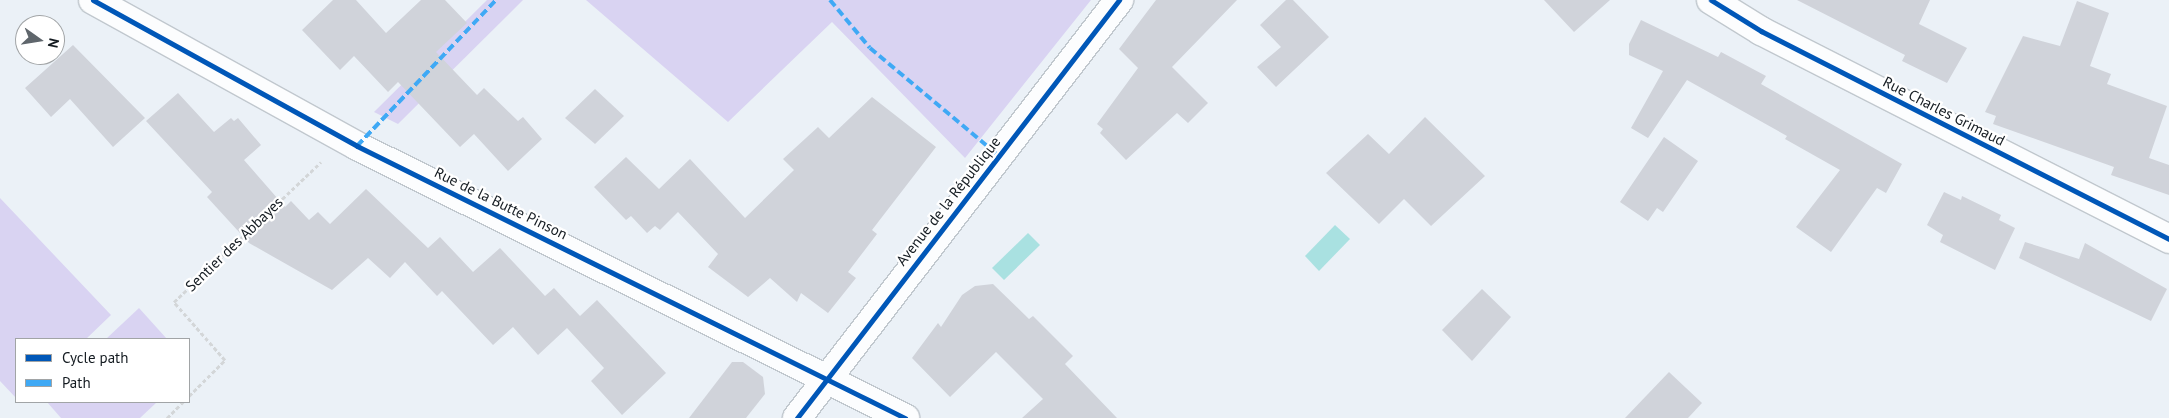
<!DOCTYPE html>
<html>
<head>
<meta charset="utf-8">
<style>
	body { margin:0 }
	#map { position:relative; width:2169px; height:418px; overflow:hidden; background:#ebf1f7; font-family:"PT Sans",sans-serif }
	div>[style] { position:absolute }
	.green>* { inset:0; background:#d9d3f2 }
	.water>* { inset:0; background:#a9e1e1 }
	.building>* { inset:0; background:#d0d3da }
	.path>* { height:3px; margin-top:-1.5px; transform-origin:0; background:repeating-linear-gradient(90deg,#d3d6d8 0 4px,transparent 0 6.5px) }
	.roads { filter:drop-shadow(1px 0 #c1c8ce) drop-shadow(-1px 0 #c1c8ce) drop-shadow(0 1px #c1c8ce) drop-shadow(0 -1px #c1c8ce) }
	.street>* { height:28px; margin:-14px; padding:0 14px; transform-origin:14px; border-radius:14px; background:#fcfdfe }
	.secondary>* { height:28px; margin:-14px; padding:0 14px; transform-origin:14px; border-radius:14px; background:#fcfdfe }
	.quiet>* { height:4px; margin-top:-2px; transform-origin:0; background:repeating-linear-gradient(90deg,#3fa9f5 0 8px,transparent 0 12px) }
	.cycleway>* { height:5px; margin:-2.5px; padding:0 2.5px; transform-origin:2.5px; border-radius:2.5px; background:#0057b8 }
	span { translate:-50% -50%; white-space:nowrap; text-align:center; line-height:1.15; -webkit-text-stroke:4.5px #fff; paint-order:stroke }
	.street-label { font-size:15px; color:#141b21 }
	.legend { position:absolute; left:15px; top:338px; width:175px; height:65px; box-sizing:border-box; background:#fff; border:1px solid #a1a4a6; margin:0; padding:6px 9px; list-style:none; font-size:15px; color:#141b21 }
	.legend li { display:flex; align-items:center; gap:10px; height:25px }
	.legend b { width:25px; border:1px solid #a1a4a6 }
	.north { position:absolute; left:15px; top:15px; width:50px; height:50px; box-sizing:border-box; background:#fff; border:1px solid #a1a4a6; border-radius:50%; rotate:103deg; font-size:14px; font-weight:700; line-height:20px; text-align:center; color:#141b21 }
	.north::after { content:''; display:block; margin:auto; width:18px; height:22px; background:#5f666c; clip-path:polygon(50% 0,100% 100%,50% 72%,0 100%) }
</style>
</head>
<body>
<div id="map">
	<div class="green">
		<i style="clip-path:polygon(487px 0,523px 0,398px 124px,374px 112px)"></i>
		<i style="clip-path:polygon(586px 0,1091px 0,965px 158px,832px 22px,728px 122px)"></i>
		<i style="clip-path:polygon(0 198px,111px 315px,86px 339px,16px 339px,16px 398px,0 381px)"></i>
		<i style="clip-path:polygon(139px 308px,167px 339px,106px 339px)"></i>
		<i style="clip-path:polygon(47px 402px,157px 402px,140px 418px,61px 418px)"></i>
	</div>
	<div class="water">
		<i style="clip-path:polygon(1335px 225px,1350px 239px,1319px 271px,1305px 256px)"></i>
		<i style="clip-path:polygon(1028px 233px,1040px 245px,1004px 280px,992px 268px)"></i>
	</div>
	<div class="building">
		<i style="clip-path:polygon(333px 0,356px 0,386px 33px,421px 0,445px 0,467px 23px,436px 52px,477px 95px,484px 88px,518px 121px,523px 117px,542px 139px,508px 171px,474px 134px,460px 147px,398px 82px,388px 92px,354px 56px,340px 70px,302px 30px)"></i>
		<i style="clip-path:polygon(1156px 0,1237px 0,1172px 67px,1208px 103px,1188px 123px,1177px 113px,1126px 160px,1100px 133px,1103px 129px,1097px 124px,1138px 68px,1119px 49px)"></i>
		<i style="clip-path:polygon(1286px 0,1293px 0,1329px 37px,1276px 87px,1257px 67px,1281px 47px,1260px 25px)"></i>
		<i style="clip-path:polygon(1544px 0,1610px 0,1574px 32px)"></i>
		<i style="clip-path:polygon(1797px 0,1930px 0,1919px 24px,1967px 48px,1947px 83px,1902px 61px,1905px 55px)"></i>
		<i style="clip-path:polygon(2077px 1px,2109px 13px,2090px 66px,2111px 74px,2107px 84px,2167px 106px,2149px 158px,2169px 165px,2169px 195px,2111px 175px,2114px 167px,1993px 124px,1996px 116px,1985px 112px,2023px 36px,2060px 46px)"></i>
		<i style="clip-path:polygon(1641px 20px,1718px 57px,1721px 52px,1766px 76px,1761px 84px,1902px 164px,1886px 193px,1877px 188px,1831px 252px,1796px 227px,1840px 170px,1785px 139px,1787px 136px,1687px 80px,1648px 138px,1631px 128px,1663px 71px,1629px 55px,1629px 44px)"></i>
		<i style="clip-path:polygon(73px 45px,145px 118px,113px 147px,70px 99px,51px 117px,25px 88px)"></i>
		<i style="clip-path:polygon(595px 89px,624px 116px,595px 144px,565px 118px)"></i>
		<i style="clip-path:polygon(178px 93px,214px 132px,231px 118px,234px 121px,238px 118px,261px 145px,244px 160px,285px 207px,291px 201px,309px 220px,318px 212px,330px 224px,366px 189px,428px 248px,440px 237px,473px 272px,500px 248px,545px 296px,554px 288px,580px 316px,597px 300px,666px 373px,622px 415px,591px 381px,604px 368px,567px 328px,538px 355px,513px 327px,493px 345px,442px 291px,437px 296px,405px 262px,390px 278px,368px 258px,332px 290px,249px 243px,207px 197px,212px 192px,146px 121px)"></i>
		<i style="clip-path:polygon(872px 97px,936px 147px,872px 230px,877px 234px,848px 272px,856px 278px,828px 313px,801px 293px,797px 302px,770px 278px,748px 297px,708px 267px,718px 254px,678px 212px,660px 230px,655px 226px,647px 233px,631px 216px,626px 220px,594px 187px,626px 157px,659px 189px,690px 159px,745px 218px,794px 170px,783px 159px,818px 127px,829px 138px)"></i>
		<i style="clip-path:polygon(1425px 117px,1485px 176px,1431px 226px,1404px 199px,1379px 224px,1326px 173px,1368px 134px,1389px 154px)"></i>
		<i style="clip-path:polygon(1664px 137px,1698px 161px,1663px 212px,1657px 208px,1648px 221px,1620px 202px)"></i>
		<i style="clip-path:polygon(1944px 192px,1961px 200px,1962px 196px,2001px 215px,1999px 220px,2015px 228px,1995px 270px,1940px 242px,1943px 235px,1927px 225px)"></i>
		<i style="clip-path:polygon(2025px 242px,2079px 259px,2085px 243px,2167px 289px,2151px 321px,2019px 258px)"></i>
		<i style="clip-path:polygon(993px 284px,1029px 319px,1033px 316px,1073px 356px,1065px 364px,1117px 418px,1022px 418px,1043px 399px,996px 352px,950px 397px,912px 358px,938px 323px,941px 327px,962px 295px,975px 286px)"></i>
		<i style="clip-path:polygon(1482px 289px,1511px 317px,1472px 361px,1442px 330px)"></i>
		<i style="clip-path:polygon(732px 362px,743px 362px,763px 377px,765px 394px,746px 418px,689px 418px)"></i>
		<i style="clip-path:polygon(1669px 372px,1702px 403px,1688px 418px,1625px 418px)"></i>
	</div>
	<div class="path">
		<i style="left:189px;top:396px;width:51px;rotate:-45deg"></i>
		<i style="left:225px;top:360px;width:77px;rotate:-131.3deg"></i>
		<i style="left:174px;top:302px;width:203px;rotate:-43.6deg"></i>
		<i style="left:167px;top:418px;width:23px;rotate:-45deg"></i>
	</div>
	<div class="roads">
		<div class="street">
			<i style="left:93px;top:0;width:302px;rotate:28.9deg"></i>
			<i style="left:357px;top:146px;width:612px;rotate:26.4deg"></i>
			<i style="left:1711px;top:0;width:59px;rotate:31.8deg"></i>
			<i style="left:1761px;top:31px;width:458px;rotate:27deg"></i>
		</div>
		<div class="secondary">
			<i style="left:797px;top:418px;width:528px;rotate:-52.39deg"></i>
		</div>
	</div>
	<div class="quiet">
		<i style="left:830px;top:0;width:62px;rotate:50.2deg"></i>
		<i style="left:870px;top:48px;width:168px;rotate:39.9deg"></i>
		<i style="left:357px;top:146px;width:202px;rotate:-46.4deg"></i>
	</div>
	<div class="cycleway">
		<i style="left:93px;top:0;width:302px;rotate:28.9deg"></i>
		<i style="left:357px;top:146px;width:612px;rotate:26.4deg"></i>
		<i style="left:1711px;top:0;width:59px;rotate:31.8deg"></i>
		<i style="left:1761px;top:31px;width:458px;rotate:27deg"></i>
		<i style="left:797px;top:418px;width:528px;rotate:-52.39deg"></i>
	</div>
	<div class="street-label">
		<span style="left:1944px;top:111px;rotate:27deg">Rue Charles Grimaud</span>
		<span style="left:948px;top:201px;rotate:-52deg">Avenue de la République</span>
		<span style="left:501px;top:203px;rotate:26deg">Rue de la Butte Pinson</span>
		<span style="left:234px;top:244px;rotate:-44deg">Sentier des Abbayes</span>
	</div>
	<ul class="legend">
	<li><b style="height:6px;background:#0057b8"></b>Cycle path</li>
	<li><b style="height:6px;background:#3fa9f5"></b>Path</li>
	</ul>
	<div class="north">N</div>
</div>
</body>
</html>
